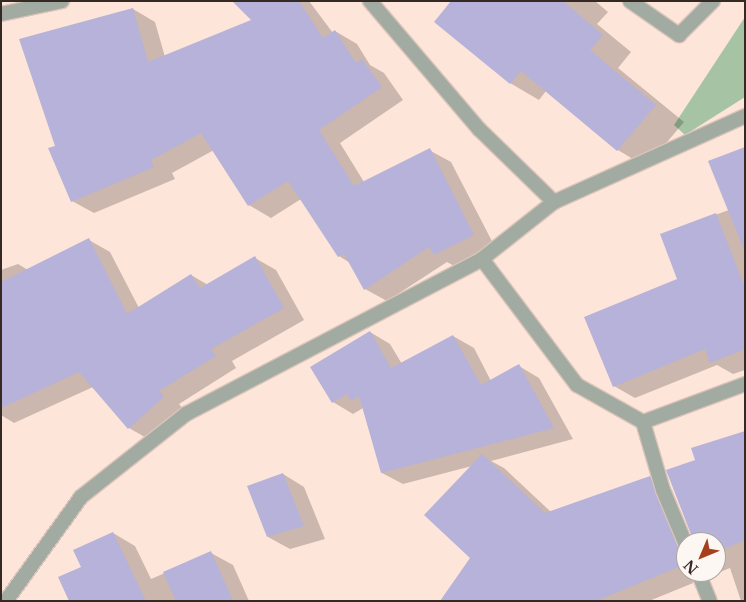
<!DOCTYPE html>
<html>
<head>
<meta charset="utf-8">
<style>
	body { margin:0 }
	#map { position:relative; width:746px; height:602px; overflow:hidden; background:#fee5d9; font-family:"Libre Baskerville",serif }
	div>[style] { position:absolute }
	.forest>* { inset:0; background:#a6c4a3 }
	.shadow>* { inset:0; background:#0003 }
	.building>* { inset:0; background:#b6b2d9 }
	.roads { filter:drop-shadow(1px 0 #dac3b8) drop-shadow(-1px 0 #dac3b8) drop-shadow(0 1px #dac3b8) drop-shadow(0 -1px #dac3b8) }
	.service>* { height:14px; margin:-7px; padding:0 7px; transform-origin:7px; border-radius:7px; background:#a1aba1 }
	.minor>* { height:14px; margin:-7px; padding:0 7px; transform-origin:7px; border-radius:7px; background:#a1aba1 }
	span { translate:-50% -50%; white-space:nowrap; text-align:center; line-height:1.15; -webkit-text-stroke:4.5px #fdf7f3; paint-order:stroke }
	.frame { position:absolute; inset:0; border:2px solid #342923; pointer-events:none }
	.north { position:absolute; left:676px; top:532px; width:50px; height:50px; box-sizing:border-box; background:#fdf7f3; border:1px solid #ada5a0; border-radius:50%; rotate:225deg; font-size:14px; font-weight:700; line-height:20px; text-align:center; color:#342923 }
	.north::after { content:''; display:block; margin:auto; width:18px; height:22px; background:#a63f1b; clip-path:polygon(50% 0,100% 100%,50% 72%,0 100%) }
</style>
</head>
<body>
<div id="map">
	<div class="forest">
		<i style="clip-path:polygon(745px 17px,745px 97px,685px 135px,674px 125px)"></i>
	</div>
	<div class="shadow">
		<i style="clip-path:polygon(241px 1px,309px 1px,333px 33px,335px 31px,357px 44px,370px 65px,384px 73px,403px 100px,340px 143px,364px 182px,429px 150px,451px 162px,495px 247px,456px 267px,447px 262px,387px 301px,365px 289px,350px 263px,339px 256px,301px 199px,271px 218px,249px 205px,214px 150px,172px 173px,175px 179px,94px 213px,72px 201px,56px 147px,133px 9px,155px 22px,165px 57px,253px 21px)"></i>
		<i style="clip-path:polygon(453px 1px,595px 1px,608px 12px,597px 24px,631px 52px,618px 68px,684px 122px,646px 167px,618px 150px,546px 91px,539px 100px,510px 83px)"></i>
		<i style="clip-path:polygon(745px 147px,745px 370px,733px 374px,717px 365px,635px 398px,614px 386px,679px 280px,662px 234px,729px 210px)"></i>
		<i style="clip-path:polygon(89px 240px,110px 252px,139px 308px,191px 275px,208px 285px,255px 258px,276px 270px,304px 320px,232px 361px,236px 368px,179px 404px,184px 410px,150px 440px,129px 428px,93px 387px,14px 423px,1px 415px,1px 270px,18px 264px,28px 270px)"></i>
		<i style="clip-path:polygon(370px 332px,390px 344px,402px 364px,453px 336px,474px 348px,491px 381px,519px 366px,539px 378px,573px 439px,491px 461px,504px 468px,551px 512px,650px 477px,672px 490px,692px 542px,686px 542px,686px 572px,716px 572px,716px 542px,695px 542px,697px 460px,745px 436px,745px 601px,741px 601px,730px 568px,649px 601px,441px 601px,471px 558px,472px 466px,403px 484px,382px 473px,363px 408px,353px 414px,333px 402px)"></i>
		<i style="clip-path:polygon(283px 474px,304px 487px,325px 539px,290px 549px,268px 537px)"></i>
		<i style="clip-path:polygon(113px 533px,135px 546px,151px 579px,211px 553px,233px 565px,249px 601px,71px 601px,82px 567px)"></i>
	</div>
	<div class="building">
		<i style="clip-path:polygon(232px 1px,299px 1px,323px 38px,335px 30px,356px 63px,362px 59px,382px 87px,319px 130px,354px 186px,430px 148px,474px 235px,434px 255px,429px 247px,364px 290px,344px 254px,338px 257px,288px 181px,248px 206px,201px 133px,151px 160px,154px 167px,71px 202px,48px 148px,55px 146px,19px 39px,133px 8px,148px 62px,251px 20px)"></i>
		<i style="clip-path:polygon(451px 1px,563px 1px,603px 35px,590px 50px,656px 105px,617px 151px,521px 71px,510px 84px,434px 22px)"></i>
		<i style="clip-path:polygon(745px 147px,745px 249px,744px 250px,708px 161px)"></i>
		<i style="clip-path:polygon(716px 213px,745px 288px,745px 349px,710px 363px,705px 349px,613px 387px,584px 317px,677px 279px,660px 234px)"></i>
		<i style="clip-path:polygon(89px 238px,127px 314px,191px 274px,200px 288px,255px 256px,284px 308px,211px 349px,216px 356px,159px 391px,164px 397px,128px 429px,79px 372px,1px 408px,1px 282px)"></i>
		<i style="clip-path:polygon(370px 331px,391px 368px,453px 335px,481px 385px,519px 364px,554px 428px,381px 473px,359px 396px,351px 401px,347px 394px,332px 403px,310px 367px)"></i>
		<i style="clip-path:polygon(745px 431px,745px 540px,716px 552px,716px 542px,694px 542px,666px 470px,695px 460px,691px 448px)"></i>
		<i style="clip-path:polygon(482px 454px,545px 513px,650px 476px,678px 548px,686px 554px,686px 564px,596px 601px,440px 601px,470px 558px,424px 515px)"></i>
		<i style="clip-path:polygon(283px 473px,304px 526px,267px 537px,247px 486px)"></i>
		<i style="clip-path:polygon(113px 532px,146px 601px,69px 601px,58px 577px,81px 567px,73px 550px)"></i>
		<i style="clip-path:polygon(211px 551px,233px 601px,176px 601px,163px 572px)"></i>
	</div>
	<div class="roads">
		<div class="service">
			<i style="left:630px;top:1px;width:60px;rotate:34.8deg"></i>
			<i style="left:679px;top:35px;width:48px;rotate:-45deg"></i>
		</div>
		<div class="minor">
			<i style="left:370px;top:1px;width:168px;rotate:49.6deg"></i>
			<i style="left:479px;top:129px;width:105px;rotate:44.2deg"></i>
			<i style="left:1px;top:14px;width:62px;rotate:-12deg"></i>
			<i style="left:482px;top:259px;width:158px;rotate:53deg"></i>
			<i style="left:577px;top:385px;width:76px;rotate:29.3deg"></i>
			<i style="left:643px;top:422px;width:71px;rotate:73.6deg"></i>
			<i style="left:663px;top:490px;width:60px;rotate:67.3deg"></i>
			<i style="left:643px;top:422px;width:109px;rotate:-20.4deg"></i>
			<i style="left:698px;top:572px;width:31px;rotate:68deg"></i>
			<i style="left:6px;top:601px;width:128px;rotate:-54.2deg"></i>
			<i style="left:81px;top:497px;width:134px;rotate:-38.3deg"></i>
			<i style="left:186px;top:414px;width:334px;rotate:-27.6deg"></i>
			<i style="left:482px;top:259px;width:92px;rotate:-38.4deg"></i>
			<i style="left:554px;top:202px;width:209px;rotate:-24.2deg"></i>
		</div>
	</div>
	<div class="frame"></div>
	<div class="north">N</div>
</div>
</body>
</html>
